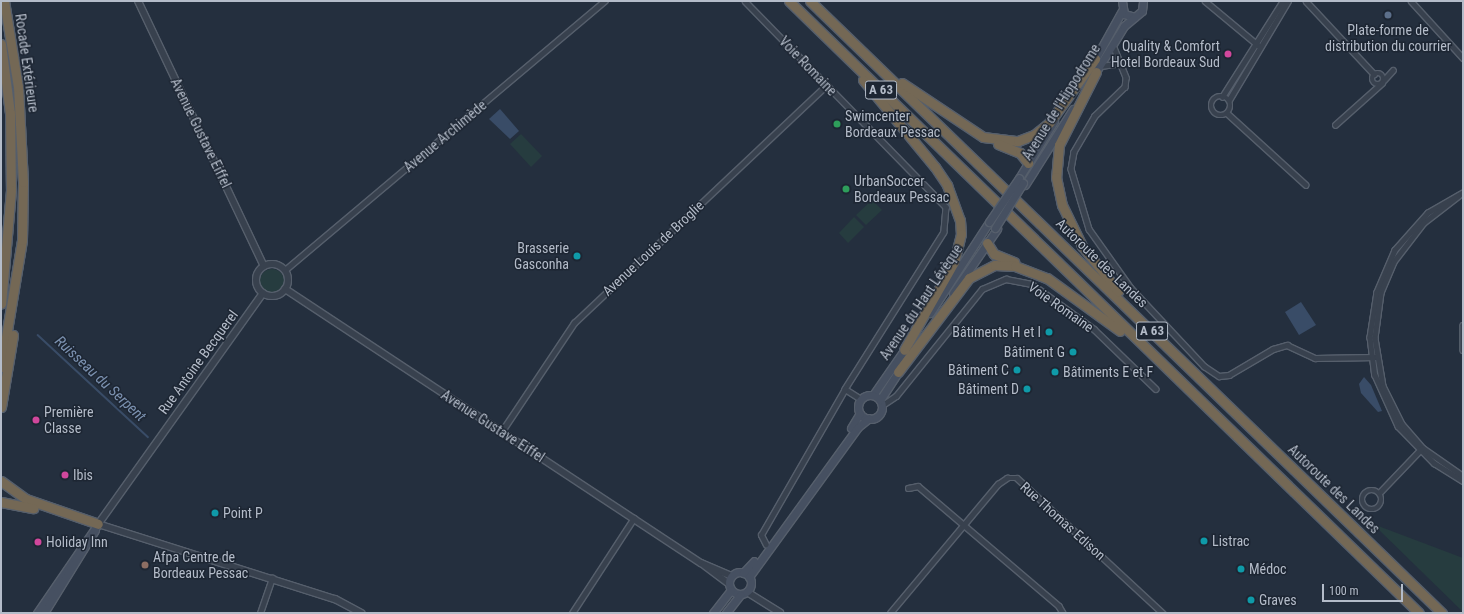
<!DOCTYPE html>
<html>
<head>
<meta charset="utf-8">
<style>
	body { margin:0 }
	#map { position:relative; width:1464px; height:614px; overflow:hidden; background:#242f3e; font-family:"Roboto Condensed",sans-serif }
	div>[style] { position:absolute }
	.green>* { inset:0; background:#263c3f }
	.round { border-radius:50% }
	.water>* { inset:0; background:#394c67 }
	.stream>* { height:1.5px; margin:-0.75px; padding:0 0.75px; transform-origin:0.75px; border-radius:0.75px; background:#394c67 }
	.roads { filter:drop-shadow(1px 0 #565f6c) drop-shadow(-1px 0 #565f6c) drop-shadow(0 1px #565f6c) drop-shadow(0 -1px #565f6c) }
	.minor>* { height:4.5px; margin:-2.25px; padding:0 2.25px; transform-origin:2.25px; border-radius:2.25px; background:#38414e }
	.minor>.ring { margin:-2.25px; padding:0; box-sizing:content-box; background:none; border:4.5px solid #38414e; border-radius:50% }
	.tertiary>* { height:6px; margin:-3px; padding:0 3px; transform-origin:3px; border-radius:3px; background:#38414e }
	.tertiary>.ring { margin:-3px; padding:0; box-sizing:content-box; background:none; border:6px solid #38414e; border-radius:50% }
	.secondary>* { height:7px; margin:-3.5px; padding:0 3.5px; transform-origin:3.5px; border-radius:3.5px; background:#465061 }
	.secondary>.ring { margin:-3.5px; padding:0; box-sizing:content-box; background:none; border:7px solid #465061; border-radius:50% }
	.motorway>* { height:9px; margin:-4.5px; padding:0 4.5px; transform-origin:4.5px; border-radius:4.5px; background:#746855 }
	.bridges { filter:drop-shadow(1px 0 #565f6c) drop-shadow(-1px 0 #565f6c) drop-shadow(0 1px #565f6c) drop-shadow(0 -1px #565f6c) }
	.secondary-bridge>* { height:7px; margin:-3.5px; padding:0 3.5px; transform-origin:3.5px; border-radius:3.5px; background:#465061 }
	.dots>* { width:11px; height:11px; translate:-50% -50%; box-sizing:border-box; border:2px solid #1d2633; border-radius:50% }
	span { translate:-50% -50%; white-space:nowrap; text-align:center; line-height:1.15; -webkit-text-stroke:3px #1d2633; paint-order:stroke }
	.shield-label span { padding:1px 3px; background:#1d2633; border:1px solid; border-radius:3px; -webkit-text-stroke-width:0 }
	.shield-label { font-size:13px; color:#b4bcc9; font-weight:700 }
	.poi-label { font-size:14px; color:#b4bcc9 }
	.right { translate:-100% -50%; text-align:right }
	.left { translate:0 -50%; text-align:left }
	.street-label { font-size:14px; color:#b4bcc9 }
	.water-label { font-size:15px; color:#7c92b1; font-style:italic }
	.frame { position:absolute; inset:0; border:2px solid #b4bcc9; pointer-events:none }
	.scale { position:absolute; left:1322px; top:584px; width:81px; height:18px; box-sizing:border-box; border:2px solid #b4bcc9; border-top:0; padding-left:5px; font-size:12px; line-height:14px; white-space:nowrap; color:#b4bcc9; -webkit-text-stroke:3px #1d2633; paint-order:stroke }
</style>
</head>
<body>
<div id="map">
	<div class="green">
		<i style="clip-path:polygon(521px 134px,542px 156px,531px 167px,510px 144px)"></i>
		<i style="clip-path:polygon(872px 200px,882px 210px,866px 225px,856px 215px)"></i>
		<i style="clip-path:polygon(854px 217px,864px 227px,848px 243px,839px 233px)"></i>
		<i class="round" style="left:260px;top:269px;width:24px;height:24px"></i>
		<i style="clip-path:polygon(1373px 524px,1463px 558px,1463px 612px)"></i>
	</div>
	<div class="water">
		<i style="clip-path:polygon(500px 109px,519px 131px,510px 139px,489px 119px)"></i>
		<i style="clip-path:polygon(1301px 302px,1316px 325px,1299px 335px,1285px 312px)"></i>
		<i style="clip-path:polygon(1364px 377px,1371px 385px,1382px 411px,1378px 412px,1361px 393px,1359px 384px)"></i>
	</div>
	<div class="stream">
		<i style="left:38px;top:335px;width:150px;rotate:42.8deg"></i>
	</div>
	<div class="roads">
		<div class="minor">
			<i style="left:745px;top:1px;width:288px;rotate:45.7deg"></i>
			<i style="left:946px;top:207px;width:25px;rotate:95deg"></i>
			<i style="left:944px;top:232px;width:186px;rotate:122.2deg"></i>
			<i style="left:845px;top:389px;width:19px;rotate:32deg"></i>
			<i style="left:1205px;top:1px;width:69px;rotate:39.7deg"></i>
			<i style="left:1306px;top:1px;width:100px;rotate:47deg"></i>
			<i style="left:1411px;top:1px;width:77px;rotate:47.6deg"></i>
			<i style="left:1113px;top:45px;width:35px;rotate:68deg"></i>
			<i style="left:1126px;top:78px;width:9px;rotate:96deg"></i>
			<i style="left:1125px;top:87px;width:42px;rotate:136deg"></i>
			<i style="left:1095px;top:116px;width:42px;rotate:120.3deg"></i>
			<i style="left:1074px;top:152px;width:17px;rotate:100deg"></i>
			<i style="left:1071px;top:169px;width:63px;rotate:73.3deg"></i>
			<i style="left:1089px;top:229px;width:72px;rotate:54.6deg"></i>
			<i style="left:1131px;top:288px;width:107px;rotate:46.9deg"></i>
			<i style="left:1204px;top:366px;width:18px;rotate:34deg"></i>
			<i style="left:1219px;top:376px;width:10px;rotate:-6deg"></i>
			<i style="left:1229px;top:375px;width:51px;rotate:-30.6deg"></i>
			<i style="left:1273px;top:349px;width:15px;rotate:-16deg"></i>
			<i style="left:1287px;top:345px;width:31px;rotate:25deg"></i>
			<i style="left:1315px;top:358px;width:61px;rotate:-0.9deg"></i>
			<i style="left:1100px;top:66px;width:17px;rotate:-7deg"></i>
			<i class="ring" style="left:1372px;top:73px;width:7.5px;height:7.5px"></i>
			<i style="left:1384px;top:80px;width:13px;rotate:-48deg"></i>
			<i class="ring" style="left:1211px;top:96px;width:15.5px;height:15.5px"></i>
			<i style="left:1222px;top:97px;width:114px;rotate:-57.6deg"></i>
			<i style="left:1229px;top:100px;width:115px;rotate:-59.2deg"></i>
			<i style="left:1228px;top:114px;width:105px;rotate:42.3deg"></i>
			<i style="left:1335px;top:125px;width:63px;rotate:-41.8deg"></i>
			<i style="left:1463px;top:193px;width:40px;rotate:150.3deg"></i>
			<i style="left:1428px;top:213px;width:50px;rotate:131.7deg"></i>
			<i style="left:1395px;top:250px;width:46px;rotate:113.2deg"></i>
			<i style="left:1377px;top:292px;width:46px;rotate:98.8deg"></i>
			<i style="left:1370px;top:337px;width:38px;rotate:83deg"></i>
			<i style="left:1375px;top:375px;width:56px;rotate:65.7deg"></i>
			<i style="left:1398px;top:426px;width:52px;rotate:45.8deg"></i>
			<i style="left:1434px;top:463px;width:34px;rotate:32deg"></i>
			<i style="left:1459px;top:196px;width:44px;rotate:142.4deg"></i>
			<i style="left:1424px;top:223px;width:49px;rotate:127.6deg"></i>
			<i style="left:1394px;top:262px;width:34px;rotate:113deg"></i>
			<i style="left:1381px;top:293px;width:45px;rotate:97.6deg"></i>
			<i style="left:1375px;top:338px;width:49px;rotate:80.5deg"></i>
			<i style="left:1383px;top:386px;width:42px;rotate:63.4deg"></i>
			<i style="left:1402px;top:424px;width:32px;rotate:49deg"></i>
			<i style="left:1423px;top:448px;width:49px;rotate:35deg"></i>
			<i style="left:285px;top:270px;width:418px;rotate:-40.1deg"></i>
			<i style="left:1463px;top:325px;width:25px;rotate:90deg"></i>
			<i style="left:881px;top:406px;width:18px;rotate:-34deg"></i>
			<i style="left:896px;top:396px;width:137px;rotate:-51.2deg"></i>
			<i style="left:982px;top:289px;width:26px;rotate:-23deg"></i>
			<i style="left:1006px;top:279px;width:26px;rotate:11deg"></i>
			<i style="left:1032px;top:284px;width:77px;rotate:36deg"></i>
			<i style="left:1094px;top:329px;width:86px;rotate:44.1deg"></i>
			<i style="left:502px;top:431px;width:130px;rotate:-56.3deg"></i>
			<i style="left:574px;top:323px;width:347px;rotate:-43.3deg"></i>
			<i style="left:908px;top:488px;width:10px;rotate:-11deg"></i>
			<i style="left:918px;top:486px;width:185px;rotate:40.4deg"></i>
			<i style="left:1059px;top:606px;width:8px;rotate:60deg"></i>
			<i class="ring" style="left:1362px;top:490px;width:15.5px;height:15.5px"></i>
			<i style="left:1379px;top:493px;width:61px;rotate:-46.3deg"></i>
			<i style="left:766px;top:545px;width:11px;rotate:-117deg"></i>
			<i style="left:761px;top:535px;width:168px;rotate:-60.1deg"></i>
			<i style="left:260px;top:613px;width:37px;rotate:-71deg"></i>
			<i style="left:572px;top:613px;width:113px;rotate:-56.9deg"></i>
			<i style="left:890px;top:613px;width:168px;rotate:-50.1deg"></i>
			<i style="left:998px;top:484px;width:11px;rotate:-34deg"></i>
			<i style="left:1007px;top:478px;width:10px"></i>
			<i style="left:1017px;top:478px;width:199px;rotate:42.8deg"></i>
		</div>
		<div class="tertiary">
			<i style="left:138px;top:1px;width:293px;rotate:64.6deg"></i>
			<i class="ring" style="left:256px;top:264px;width:26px;height:26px"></i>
			<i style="left:285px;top:289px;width:498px;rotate:33.4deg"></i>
			<i style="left:701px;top:563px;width:33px;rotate:23deg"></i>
			<i style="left:263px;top:293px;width:284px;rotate:125.5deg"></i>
			<i style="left:98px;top:524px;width:249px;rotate:17.6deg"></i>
			<i style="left:335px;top:599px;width:30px;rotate:28deg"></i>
			<i style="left:704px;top:565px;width:30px;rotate:37deg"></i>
			<i style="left:747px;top:592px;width:39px;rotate:32deg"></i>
		</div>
		<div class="secondary">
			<i style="left:1122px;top:1px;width:13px;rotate:81deg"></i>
			<i style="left:1124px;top:14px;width:11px;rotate:15deg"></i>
			<i style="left:1093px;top:63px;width:60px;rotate:-60.9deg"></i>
			<i style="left:1094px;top:75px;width:57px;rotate:-58.5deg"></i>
			<i style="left:1124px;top:26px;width:23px;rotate:-40deg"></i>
			<i style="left:1142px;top:11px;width:10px;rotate:-84deg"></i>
			<i style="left:1019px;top:178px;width:67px;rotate:-58.4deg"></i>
			<i style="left:1025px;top:185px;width:90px;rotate:-57.7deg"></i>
			<i style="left:953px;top:293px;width:78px;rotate:-55.5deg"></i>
			<i style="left:930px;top:313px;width:108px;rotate:-57deg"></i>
			<i style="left:873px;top:395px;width:60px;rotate:-55.2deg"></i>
			<i class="ring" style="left:858px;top:395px;width:17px;height:17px"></i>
			<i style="left:880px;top:400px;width:37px;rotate:-57deg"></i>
			<i style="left:851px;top:428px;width:17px;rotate:-59deg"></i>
			<i class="ring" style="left:729px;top:572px;width:15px;height:15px"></i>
			<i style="left:743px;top:573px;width:16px;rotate:-47deg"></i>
			<i style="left:749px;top:577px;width:185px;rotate:-54deg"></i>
			<i style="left:858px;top:427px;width:14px;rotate:-39deg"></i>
			<i style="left:37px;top:613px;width:108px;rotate:-55.6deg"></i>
			<i style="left:44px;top:613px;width:97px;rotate:-58.4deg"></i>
			<i style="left:713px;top:613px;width:29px;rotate:-52deg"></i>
			<i style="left:726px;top:613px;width:23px;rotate:-52deg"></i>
		</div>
		<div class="motorway">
			<i style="left:789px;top:1px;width:878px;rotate:44.17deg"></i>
			<i style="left:810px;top:1px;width:880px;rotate:44.08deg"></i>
			<i style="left:1px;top:44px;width:70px;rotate:82.6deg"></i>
			<i style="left:10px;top:113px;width:77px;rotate:89.3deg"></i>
			<i style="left:11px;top:190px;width:114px;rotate:95deg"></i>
			<i style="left:1096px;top:72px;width:82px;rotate:116.9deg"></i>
			<i style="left:1059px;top:145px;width:32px;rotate:95deg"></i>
			<i style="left:1056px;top:177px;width:29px;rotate:78deg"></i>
			<i style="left:1062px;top:205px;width:46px;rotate:64deg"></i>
			<i style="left:1082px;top:246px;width:58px;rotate:51.3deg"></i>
			<i style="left:863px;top:80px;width:113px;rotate:50.4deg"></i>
			<i style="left:935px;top:167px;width:22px;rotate:56deg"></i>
			<i style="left:947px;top:185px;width:37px;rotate:70deg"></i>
			<i style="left:960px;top:220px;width:14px;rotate:86deg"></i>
			<i style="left:961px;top:234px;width:29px;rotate:104deg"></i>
			<i style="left:954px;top:262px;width:101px;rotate:119.6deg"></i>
			<i style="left:902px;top:83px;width:97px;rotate:33.7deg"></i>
			<i style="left:983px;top:137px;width:35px;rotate:7deg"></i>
			<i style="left:1018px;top:141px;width:17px;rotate:-21deg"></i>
			<i style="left:1034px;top:135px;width:19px;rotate:-39deg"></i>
			<i style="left:1049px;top:123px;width:79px;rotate:-54.3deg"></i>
			<i style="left:998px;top:144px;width:24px;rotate:22deg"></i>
			<i style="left:1020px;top:153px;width:13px;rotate:51deg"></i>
			<i style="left:987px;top:243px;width:13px;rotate:58deg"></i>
			<i style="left:994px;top:254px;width:22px;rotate:22deg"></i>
			<i style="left:1px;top:367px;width:129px;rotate:-80.6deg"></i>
			<i style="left:22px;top:240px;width:58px;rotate:-89deg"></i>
			<i style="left:23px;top:182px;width:95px;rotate:-93deg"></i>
			<i style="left:18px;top:87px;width:87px;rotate:-99.2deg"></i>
			<i style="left:898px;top:372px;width:118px;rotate:-52.9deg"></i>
			<i style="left:969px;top:278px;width:29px;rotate:-27deg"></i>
			<i style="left:995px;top:265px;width:20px;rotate:3deg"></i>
			<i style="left:1015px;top:266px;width:34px;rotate:21deg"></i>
			<i style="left:1047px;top:278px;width:90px;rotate:36deg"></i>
			<i style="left:1px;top:407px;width:73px;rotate:-80.5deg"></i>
			<i style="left:1px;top:481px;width:31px;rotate:36deg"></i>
			<i style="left:26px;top:499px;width:76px;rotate:19.1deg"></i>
			<i style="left:1px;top:502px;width:33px;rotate:11deg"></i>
		</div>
	</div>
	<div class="bridges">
		<div class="secondary-bridge">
			<i style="left:989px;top:222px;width:53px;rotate:-55.7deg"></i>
			<i style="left:995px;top:228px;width:53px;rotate:-58.1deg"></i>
		</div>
	</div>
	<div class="dots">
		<i style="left:1388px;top:15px;background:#5c6f8a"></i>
		<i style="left:1228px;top:54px;background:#d1479c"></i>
		<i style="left:837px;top:124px;background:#2e9e5b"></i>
		<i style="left:846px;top:189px;background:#2e9e5b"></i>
		<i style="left:577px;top:256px;background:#0f9aa8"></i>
		<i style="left:1049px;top:332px;background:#0f9aa8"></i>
		<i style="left:1073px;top:352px;background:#0f9aa8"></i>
		<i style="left:1017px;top:370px;background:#0f9aa8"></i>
		<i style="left:1055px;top:372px;background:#0f9aa8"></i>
		<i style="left:1027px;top:389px;background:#0f9aa8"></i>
		<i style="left:36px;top:420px;background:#d1479c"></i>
		<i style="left:65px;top:475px;background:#d1479c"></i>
		<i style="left:215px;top:513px;background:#0f9aa8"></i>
		<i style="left:1204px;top:541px;background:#0f9aa8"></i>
		<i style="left:38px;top:542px;background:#d1479c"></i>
		<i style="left:145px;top:565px;background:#8d6e63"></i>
		<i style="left:1241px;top:569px;background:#0f9aa8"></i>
		<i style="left:1251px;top:600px;background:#0f9aa8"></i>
	</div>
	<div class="shield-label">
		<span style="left:881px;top:90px">A 63</span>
		<span style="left:1152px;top:331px">A 63</span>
	</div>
	<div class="poi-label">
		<span style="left:1388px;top:38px">Plate-forme de<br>distribution du courrier</span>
		<span class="right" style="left:1220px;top:54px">Quality &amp; Comfort<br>Hotel Bordeaux Sud</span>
		<span class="left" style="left:845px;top:124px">Swimcenter<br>Bordeaux Pessac</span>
		<span class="left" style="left:854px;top:189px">UrbanSoccer<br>Bordeaux Pessac</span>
		<span class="right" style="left:569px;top:256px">Brasserie<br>Gasconha</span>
		<span class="right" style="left:1041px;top:332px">Bâtiments H et I</span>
		<span class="right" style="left:1065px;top:352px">Bâtiment G</span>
		<span class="right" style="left:1009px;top:370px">Bâtiment C</span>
		<span class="left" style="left:1063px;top:372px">Bâtiments E et F</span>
		<span class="right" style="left:1019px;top:389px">Bâtiment D</span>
		<span class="left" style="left:44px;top:420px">Première<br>Classe</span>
		<span class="left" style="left:73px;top:475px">Ibis</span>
		<span class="left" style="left:223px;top:513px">Point P</span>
		<span class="left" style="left:1212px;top:541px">Listrac</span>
		<span class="left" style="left:46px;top:542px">Holiday Inn</span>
		<span class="left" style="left:153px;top:565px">Afpa Centre de<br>Bordeaux Pessac</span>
		<span class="left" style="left:1249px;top:569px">Médoc</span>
		<span class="left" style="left:1259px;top:600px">Graves</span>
	</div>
	<div class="street-label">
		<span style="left:27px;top:63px;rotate:82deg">Rocade Extérieure</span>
		<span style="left:808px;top:66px;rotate:46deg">Voie Romaine</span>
		<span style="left:1061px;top:102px;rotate:-58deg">Avenue de l'Hippodrome</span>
		<span style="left:201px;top:133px;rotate:64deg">Avenue Gustave Eiffel</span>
		<span style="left:445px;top:136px;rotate:-40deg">Avenue Archimède</span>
		<span style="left:653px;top:248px;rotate:-43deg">Avenue Louis de Broglie</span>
		<span style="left:1102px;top:263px;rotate:44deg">Autoroute des Landes</span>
		<span style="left:921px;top:302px;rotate:-56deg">Avenue du Haut Lévèque</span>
		<span style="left:1061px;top:307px;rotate:35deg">Voie Romaine</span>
		<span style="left:198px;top:362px;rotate:-54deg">Rue Antoine Becquerel</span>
		<span style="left:493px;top:426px;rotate:33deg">Avenue Gustave Eiffel</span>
		<span style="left:1334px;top:489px;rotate:44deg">Autoroute des Landes</span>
		<span style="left:1063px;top:521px;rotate:42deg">Rue Thomas Edison</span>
	</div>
	<div class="water-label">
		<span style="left:100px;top:379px;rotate:43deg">Ruisseau du Serpent</span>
	</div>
	<div class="frame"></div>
	<div class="scale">100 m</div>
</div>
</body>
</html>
